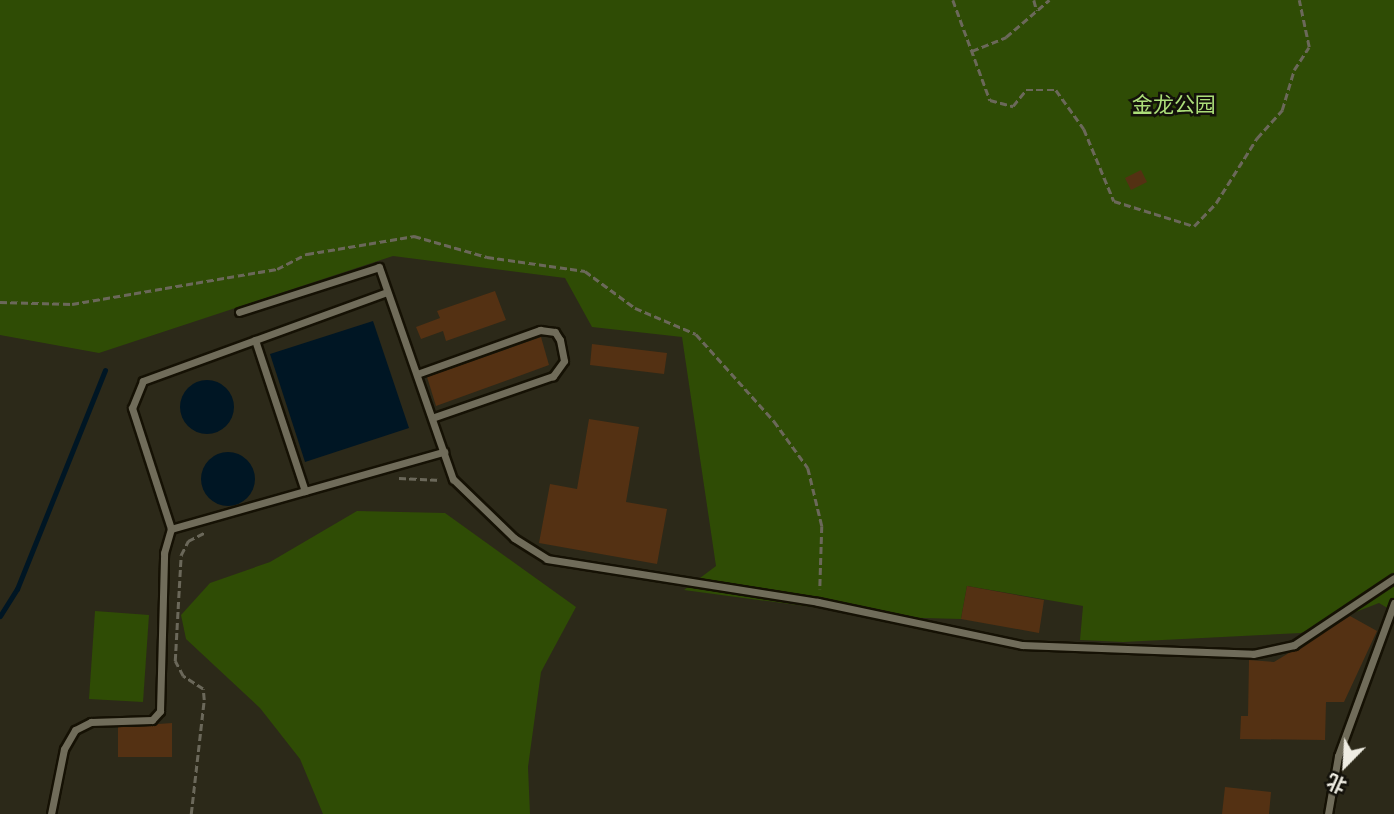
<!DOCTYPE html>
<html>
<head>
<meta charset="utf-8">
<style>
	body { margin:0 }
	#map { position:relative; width:1394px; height:814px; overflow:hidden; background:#2c2919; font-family:"Exo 2","Noto Sans SC",sans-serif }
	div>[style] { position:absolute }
	.green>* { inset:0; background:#2f4c05 }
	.water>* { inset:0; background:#001624 }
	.round { border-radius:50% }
	.stream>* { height:5px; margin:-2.5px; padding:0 2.5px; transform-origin:2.5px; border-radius:2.5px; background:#001624 }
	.building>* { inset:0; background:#543113 }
	.path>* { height:2.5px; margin-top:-1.25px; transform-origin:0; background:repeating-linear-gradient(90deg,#6b685a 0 7px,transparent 0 10.5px) }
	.roads { filter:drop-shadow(2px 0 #151104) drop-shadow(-2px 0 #151104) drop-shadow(0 2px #151104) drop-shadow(0 -2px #151104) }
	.lane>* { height:7px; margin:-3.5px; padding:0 3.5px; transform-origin:3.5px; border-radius:3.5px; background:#706c5a }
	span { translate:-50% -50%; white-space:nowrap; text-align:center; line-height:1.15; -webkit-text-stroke:5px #13110a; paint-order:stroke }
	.park-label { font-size:21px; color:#acde79 }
	.north { position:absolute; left:1310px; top:730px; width:70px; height:70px; -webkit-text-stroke:5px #13110a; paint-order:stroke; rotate:204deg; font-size:19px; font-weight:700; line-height:28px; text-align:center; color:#efede3 }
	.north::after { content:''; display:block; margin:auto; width:24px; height:32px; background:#efede3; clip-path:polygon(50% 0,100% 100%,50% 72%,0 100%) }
</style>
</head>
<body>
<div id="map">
	<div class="green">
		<i style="clip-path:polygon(0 0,1394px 0,1394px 612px,1379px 603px,1301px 633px,1123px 642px,1080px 640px,1083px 606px,967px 586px,961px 619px,887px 617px,684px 590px,716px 566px,682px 337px,592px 327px,565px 278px,393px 256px,99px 353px,0 335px)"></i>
		<i style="clip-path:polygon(357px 511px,445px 513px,576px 607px,541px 672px,528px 767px,530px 814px,323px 814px,300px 759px,260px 708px,186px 639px,181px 615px,210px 583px,270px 562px)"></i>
		<i style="clip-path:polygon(95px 611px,149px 615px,143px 702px,89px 699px)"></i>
	</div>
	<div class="water">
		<i style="clip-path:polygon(373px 321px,409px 428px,305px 462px,270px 354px)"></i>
		<i class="round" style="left:180px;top:380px;width:54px;height:54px"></i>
		<i class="round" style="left:201px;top:452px;width:54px;height:54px"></i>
	</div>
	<div class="stream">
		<i style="left:0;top:616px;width:32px;rotate:-58deg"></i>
		<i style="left:17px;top:589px;width:236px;rotate:-68.1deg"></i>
	</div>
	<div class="building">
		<i style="clip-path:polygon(1141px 170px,1147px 182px,1131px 190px,1125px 178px)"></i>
		<i style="clip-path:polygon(495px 291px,506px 320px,446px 341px,443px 331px,421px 339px,416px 327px,440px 318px,437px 311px)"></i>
		<i style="clip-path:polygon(541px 337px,549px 365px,436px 406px,427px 377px)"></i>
		<i style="clip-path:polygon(592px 344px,667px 353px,664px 374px,590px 365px)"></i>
		<i style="clip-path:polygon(589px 419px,639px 427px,626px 502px,667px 509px,657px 564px,539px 543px,550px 484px,577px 489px)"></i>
		<i style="clip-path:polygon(967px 586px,1044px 600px,1039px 633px,961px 619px)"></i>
		<i style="clip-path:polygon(1350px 616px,1377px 631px,1344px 702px,1326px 702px,1325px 740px,1240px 739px,1241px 716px,1248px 716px,1249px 660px,1274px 662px)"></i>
		<i style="clip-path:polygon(172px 723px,172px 757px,118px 757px,118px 727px)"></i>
		<i style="clip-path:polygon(1225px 787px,1271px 792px,1269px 814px,1222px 814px)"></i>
	</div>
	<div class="path">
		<i style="left:953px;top:0;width:107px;rotate:69.7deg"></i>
		<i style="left:990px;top:100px;width:24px;rotate:15deg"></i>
		<i style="left:1013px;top:106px;width:21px;rotate:-51deg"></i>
		<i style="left:1026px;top:90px;width:30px"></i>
		<i style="left:1056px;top:90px;width:48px;rotate:54.3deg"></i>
		<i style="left:1084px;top:129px;width:78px;rotate:67.4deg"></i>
		<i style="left:1114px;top:201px;width:84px;rotate:17.4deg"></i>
		<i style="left:1194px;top:226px;width:32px;rotate:-46deg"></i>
		<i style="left:1216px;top:203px;width:77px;rotate:-57.8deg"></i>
		<i style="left:1257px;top:138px;width:38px;rotate:-48deg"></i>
		<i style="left:1282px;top:110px;width:42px;rotate:-73.3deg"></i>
		<i style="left:1294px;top:70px;width:27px;rotate:-57deg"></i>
		<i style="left:1309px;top:47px;width:48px;rotate:-102deg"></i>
		<i style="left:1034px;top:0;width:11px;rotate:75deg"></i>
		<i style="left:972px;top:51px;width:37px;rotate:-22deg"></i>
		<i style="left:1006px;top:37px;width:57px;rotate:-40.7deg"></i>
		<i style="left:0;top:302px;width:72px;rotate:1.6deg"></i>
		<i style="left:72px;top:304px;width:208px;rotate:-9.7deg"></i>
		<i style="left:277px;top:269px;width:34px;rotate:-27deg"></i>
		<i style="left:307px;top:254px;width:109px;rotate:-9.5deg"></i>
		<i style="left:414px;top:236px;width:76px;rotate:16deg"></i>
		<i style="left:487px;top:257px;width:99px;rotate:8.1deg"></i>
		<i style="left:585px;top:271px;width:62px;rotate:36.5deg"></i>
		<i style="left:635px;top:308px;width:66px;rotate:23.1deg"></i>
		<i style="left:696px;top:334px;width:117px;rotate:48.1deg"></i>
		<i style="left:774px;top:421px;width:58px;rotate:54.1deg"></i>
		<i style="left:808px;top:468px;width:60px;rotate:76.4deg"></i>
		<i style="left:822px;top:526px;width:63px;rotate:91.8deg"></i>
		<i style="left:399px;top:478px;width:42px;rotate:2.7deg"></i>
		<i style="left:191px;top:814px;width:115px;rotate:-83.5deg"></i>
		<i style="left:204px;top:700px;width:11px;rotate:-95deg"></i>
		<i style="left:203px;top:689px;width:24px;rotate:-147deg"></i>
		<i style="left:183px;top:676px;width:17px;rotate:-118deg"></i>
		<i style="left:175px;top:661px;width:106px;rotate:-86.8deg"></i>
		<i style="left:181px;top:555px;width:16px;rotate:-63deg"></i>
		<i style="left:188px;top:541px;width:18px;rotate:-27deg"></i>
	</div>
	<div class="roads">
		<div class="lane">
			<i style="left:387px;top:292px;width:260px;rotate:160deg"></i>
			<i style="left:143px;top:381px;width:29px;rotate:112deg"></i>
			<i style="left:132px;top:408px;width:127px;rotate:72.1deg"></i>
			<i style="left:171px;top:529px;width:284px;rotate:-15.8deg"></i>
			<i style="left:239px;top:312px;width:147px;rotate:-17.8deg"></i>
			<i style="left:379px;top:267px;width:225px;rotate:70.8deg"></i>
			<i style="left:453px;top:479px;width:85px;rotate:44deg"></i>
			<i style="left:514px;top:538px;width:39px;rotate:32deg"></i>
			<i style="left:547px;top:559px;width:274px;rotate:9deg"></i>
			<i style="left:818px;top:602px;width:208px;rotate:11.9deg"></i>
			<i style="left:1022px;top:645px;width:231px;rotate:2.2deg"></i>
			<i style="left:1253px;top:654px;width:42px;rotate:-12.4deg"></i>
			<i style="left:1294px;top:645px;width:120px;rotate:-33.8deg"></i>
			<i style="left:255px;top:340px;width:159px;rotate:71.7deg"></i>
			<i style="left:417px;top:374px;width:131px;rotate:-19.7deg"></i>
			<i style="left:540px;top:330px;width:15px;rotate:8deg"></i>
			<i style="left:555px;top:332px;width:9px;rotate:58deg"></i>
			<i style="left:560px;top:340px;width:21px;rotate:79deg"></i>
			<i style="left:564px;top:361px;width:19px;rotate:126deg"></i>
			<i style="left:553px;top:376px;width:128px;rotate:160.9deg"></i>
			<i style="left:51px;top:814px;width:66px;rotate:-78.7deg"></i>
			<i style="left:64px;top:749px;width:22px;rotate:-60deg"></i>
			<i style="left:75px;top:730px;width:18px;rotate:-27deg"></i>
			<i style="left:91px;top:722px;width:61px;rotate:-1.9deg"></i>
			<i style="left:152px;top:720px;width:12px;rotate:-48deg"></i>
			<i style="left:160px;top:711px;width:158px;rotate:-88.5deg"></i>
			<i style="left:164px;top:553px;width:25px;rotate:-74deg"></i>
			<i style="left:1328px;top:814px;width:59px;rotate:-80.2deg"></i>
			<i style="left:1338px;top:756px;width:163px;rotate:-69.9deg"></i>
		</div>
	</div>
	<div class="park-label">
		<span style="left:1174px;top:104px">金龙公园</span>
	</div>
	<div class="north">北</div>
</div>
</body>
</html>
